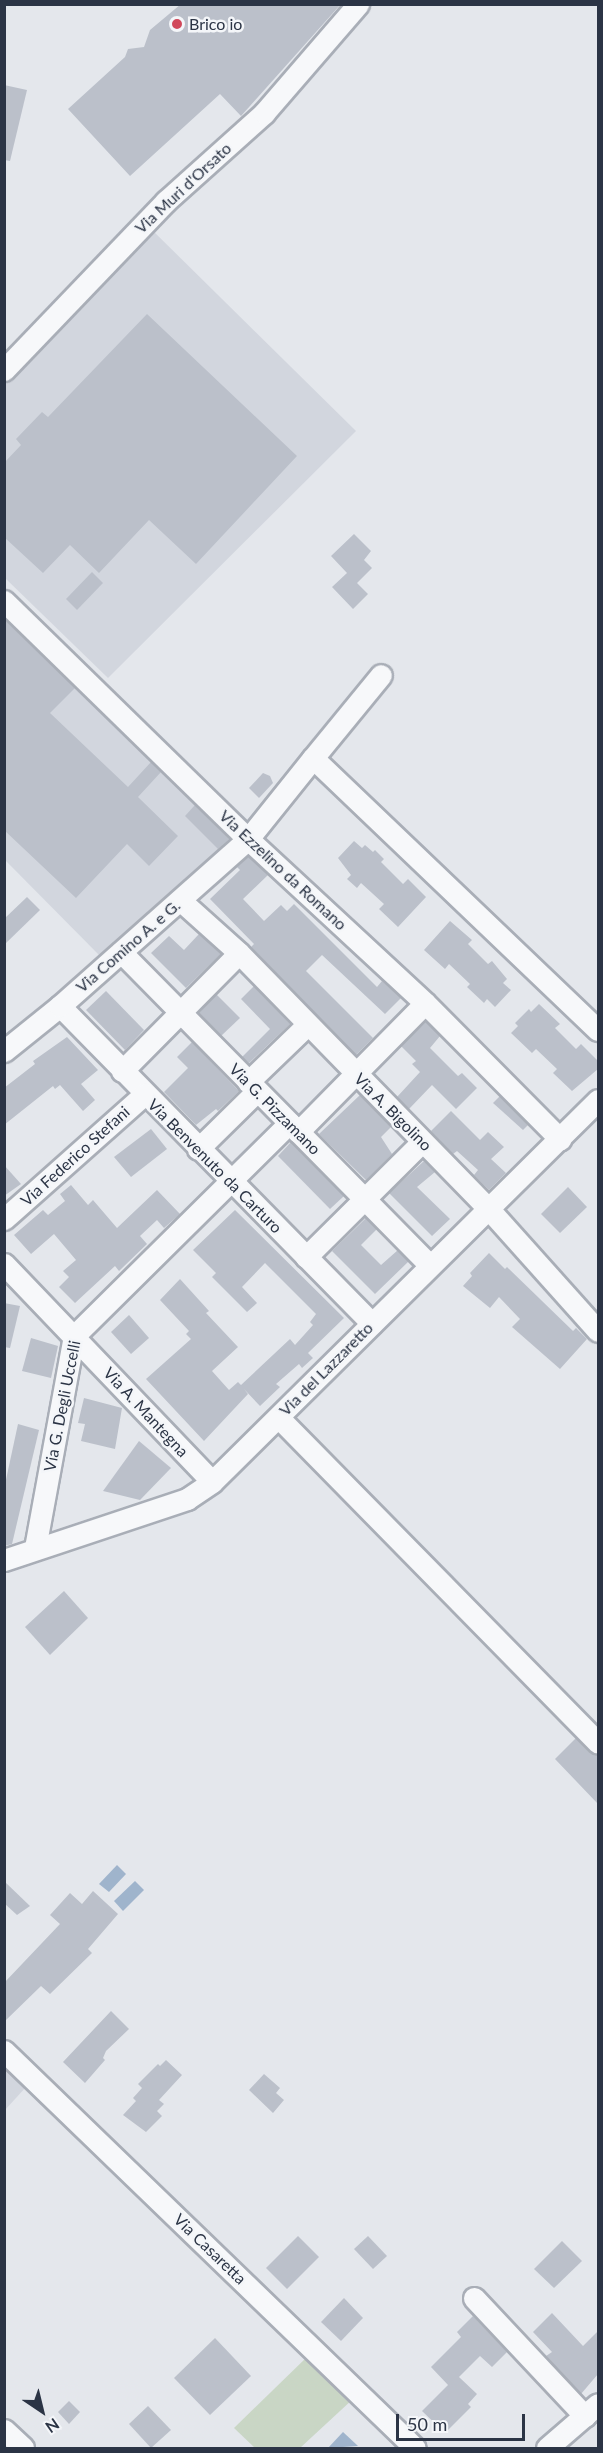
<!DOCTYPE html>
<html>
<head>
<meta charset="utf-8">
<style>
	body { margin:0 }
	#map { position:relative; width:603px; height:2453px; overflow:hidden; background:#e4e7ec; font-family:Lato,sans-serif }
	div>[style] { position:absolute }
	.built>* { inset:0; background:#d2d6de }
	.green>* { inset:0; background:#c9d6c5 }
	.water>* { inset:0; background:#9fb4cc }
	.building>* { inset:0; background:#bbc0ca }
	.roads { filter:drop-shadow(2px 0 #a9aeb7) drop-shadow(-2px 0 #a9aeb7) drop-shadow(0 2px #a9aeb7) drop-shadow(0 -2px #a9aeb7) }
	.minor>* { height:21px; margin:-10.5px; padding:0 10.5px; transform-origin:10.5px; border-radius:10.5px; background:#f7f8fa }
	.dots>* { width:16px; height:16px; translate:-50% -50%; box-sizing:border-box; border:3px solid #f4f6f9; border-radius:50% }
	span { translate:-50% -50%; white-space:nowrap; text-align:center; line-height:1.15; -webkit-text-stroke:5px #f4f6f9; paint-order:stroke }
	.poi-label { font-size:16px; color:#2b3445 }
	.left { translate:0 -50%; text-align:left }
	.street-label { font-size:16px; color:#2b3445 }
	.frame { position:absolute; inset:0; border:6px solid #2b3445; pointer-events:none }
	.north { position:absolute; left:12px; top:2381px; width:60px; height:60px; -webkit-text-stroke:4px #f4f6f9; paint-order:stroke; rotate:145deg; font-size:16px; font-weight:700; line-height:24px; text-align:center; color:#2b3445 }
	.north::after { content:''; display:block; margin:auto; width:21px; height:27px; background:#2b3445; clip-path:polygon(50% 0,100% 100%,50% 72%,0 100%) }
	.scale { position:absolute; left:396px; top:2414px; width:129px; height:27px; box-sizing:border-box; border:3px solid #2b3445; border-top:0; padding-left:8px; font-size:18px; line-height:21px; white-space:nowrap; color:#2b3445; -webkit-text-stroke:4px #f4f6f9; paint-order:stroke }
</style>
</head>
<body>
<div id="map">
	<div class="built">
		<i style="clip-path:polygon(148px 226px,356px 431px,108px 678px,5px 578px,4px 379px)"></i>
		<i style="clip-path:polygon(4px 612px,239px 836px,103px 959px,5px 860px)"></i>
		<i style="clip-path:polygon(4px 2066px,26px 2087px,5px 2110px,4px 2110px)"></i>
	</div>
	<div class="green">
		<i style="clip-path:polygon(308px 2356px,353px 2399px,300px 2448px,255px 2448px,234px 2428px)"></i>
	</div>
	<div class="water">
		<i style="clip-path:polygon(117px 1865px,126px 1874px,109px 1892px,99px 1884px)"></i>
		<i style="clip-path:polygon(135px 1881px,144px 1890px,123px 1911px,114px 1901px)"></i>
		<i style="clip-path:polygon(343px 2432px,358px 2446px,328px 2448px)"></i>
	</div>
	<div class="building">
		<i style="clip-path:polygon(181px 4px,341px 4px,241px 116px,220px 94px,130px 176px,68px 109px,125px 57px,128px 49px,144px 47px,150px 30px)"></i>
		<i style="clip-path:polygon(4px 85px,27px 90px,10px 161px,4px 160px)"></i>
		<i style="clip-path:polygon(147px 314px,297px 456px,196px 564px,149px 520px,99px 573px,70px 545px,43px 573px,4px 537px,4px 463px,21px 445px,16px 439px,42px 412px,48px 417px)"></i>
		<i style="clip-path:polygon(354px 534px,371px 551px,364px 560px,372px 568px,357px 583px,368px 594px,353px 609px,332px 587px,347px 573px,331px 556px)"></i>
		<i style="clip-path:polygon(92px 572px,103px 583px,77px 610px,66px 599px)"></i>
		<i style="clip-path:polygon(4px 619px,75px 688px,50px 713px,128px 787px,151px 762px,161px 772px,138px 797px,178px 836px,149px 866px,127px 844px,76px 898px,4px 830px)"></i>
		<i style="clip-path:polygon(263px 773px,270px 776px,273px 783px,259px 798px,249px 788px)"></i>
		<i style="clip-path:polygon(195px 805px,229px 839px,218px 849px,185px 816px)"></i>
		<i style="clip-path:polygon(354px 841px,362px 848px,365px 845px,373px 852px,375px 850px,384px 859px,381px 862px,403px 884px,408px 879px,426px 897px,398px 927px,379px 909px,384px 904px,361px 883px,357px 888px,347px 879px,351px 875px,338px 858px)"></i>
		<i style="clip-path:polygon(248px 856px,268px 875px,243px 899px,264px 921px,281px 905px,287px 911px,294px 904px,377px 987px,382px 981px,401px 998px,385px 1014px,322px 955px,306px 971px,373px 1038px,356px 1055px,251px 947px,254px 944px,210px 899px,240px 870px,236px 866px)"></i>
		<i style="clip-path:polygon(27px 897px,40px 910px,4px 945px,4px 919px)"></i>
		<i style="clip-path:polygon(450px 921px,472px 940px,468px 944px,488px 964px,492px 961px,507px 979px,503px 983px,511px 990px,495px 1007px,487px 999px,484px 1003px,467px 987px,470px 984px,449px 964px,445px 969px,424px 950px)"></i>
		<i style="clip-path:polygon(199px 934px,221px 954px,186px 988px,151px 953px,169px 936px,184px 950px)"></i>
		<i style="clip-path:polygon(254px 986px,290px 1024px,249px 1063px,242px 1057px,270px 1029px,241px 999px)"></i>
		<i style="clip-path:polygon(106px 991px,144px 1030px,125px 1050px,86px 1010px)"></i>
		<i style="clip-path:polygon(216px 994px,240px 1018px,221px 1036px,199px 1013px)"></i>
		<i style="clip-path:polygon(539px 1004px,560px 1024px,555px 1028px,576px 1049px,581px 1044px,598px 1061px,598px 1069px,572px 1091px,553px 1073px,557px 1069px,536px 1049px,532px 1053px,511px 1033px,518px 1026px,515px 1023px,529px 1009px,531px 1012px)"></i>
		<i style="clip-path:polygon(426px 1022px,440px 1036px,430px 1048px,458px 1076px,462px 1073px,477px 1088px,456px 1109px,432px 1085px,409px 1109px,397px 1097px,420px 1072px,412px 1064px,416px 1061px,401px 1046px)"></i>
		<i style="clip-path:polygon(67px 1037px,98px 1070px,81px 1084px,95px 1100px,83px 1111px,60px 1085px,55px 1089px,53px 1086px,4px 1125px,4px 1088px,35px 1064px,33px 1061px)"></i>
		<i style="clip-path:polygon(192px 1042px,239px 1091px,218px 1111px,216px 1109px,196px 1125px,164px 1092px,188px 1068px,177px 1057px)"></i>
		<i style="clip-path:polygon(360px 1095px,391px 1127px,381px 1137px,392px 1154px,366px 1180px,319px 1134px)"></i>
		<i style="clip-path:polygon(500px 1096px,528px 1125px,523px 1130px,493px 1103px)"></i>
		<i style="clip-path:polygon(451px 1111px,480px 1140px,488px 1132px,504px 1147px,491px 1159px,506px 1173px,489px 1190px,474px 1175px,478px 1170px,457px 1151px,453px 1154px,431px 1131px)"></i>
		<i style="clip-path:polygon(151px 1129px,167px 1149px,131px 1177px,114px 1157px)"></i>
		<i style="clip-path:polygon(291px 1142px,344px 1196px,330px 1209px,278px 1156px)"></i>
		<i style="clip-path:polygon(424px 1161px,435px 1172px,417px 1187px,450px 1219px,432px 1236px,389px 1193px)"></i>
		<i style="clip-path:polygon(4px 1165px,21px 1184px,4px 1196px)"></i>
		<i style="clip-path:polygon(71px 1185px,88px 1205px,93px 1200px,117px 1228px,157px 1190px,180px 1214px,164px 1228px,157px 1220px,140px 1236px,147px 1244px,119px 1271px,115px 1266px,75px 1303px,59px 1287px,69px 1277px,63px 1271px,76px 1260px,54px 1234px,31px 1254px,14px 1235px,43px 1210px,48px 1215px,65px 1201px,60px 1194px)"></i>
		<i style="clip-path:polygon(568px 1187px,587px 1207px,560px 1233px,541px 1214px)"></i>
		<i style="clip-path:polygon(235px 1210px,344px 1318px,308px 1353px,313px 1358px,302px 1368px,299px 1364px,276px 1384px,280px 1387px,260px 1406px,244px 1389px,248px 1394px,204px 1441px,146px 1379px,191px 1339px,186px 1334px,189px 1331px,160px 1300px,180px 1279px,209px 1311px,206px 1313px,238px 1347px,212px 1371px,229px 1390px,238px 1382px,241px 1385px,290px 1339px,295px 1345px,313px 1325px,310px 1322px,316px 1314px,265px 1263px,242px 1287px,257px 1303px,247px 1312px,212px 1277px,216px 1273px,193px 1250px)"></i>
		<i style="clip-path:polygon(366px 1218px,377px 1229px,361px 1245px,381px 1265px,398px 1250px,409px 1261px,375px 1294px,332px 1251px)"></i>
		<i style="clip-path:polygon(489px 1253px,505px 1269px,507px 1267px,573px 1331px,576px 1328px,587px 1339px,560px 1369px,512px 1327px,520px 1319px,499px 1297px,490px 1308px,463px 1286px,472px 1276px,470px 1273px)"></i>
		<i style="clip-path:polygon(4px 1303px,20px 1306px,10px 1348px,4px 1347px)"></i>
		<i style="clip-path:polygon(129px 1315px,149px 1338px,131px 1354px,111px 1332px)"></i>
		<i style="clip-path:polygon(31px 1338px,58px 1346px,51px 1378px,22px 1371px)"></i>
		<i style="clip-path:polygon(84px 1398px,122px 1408px,115px 1449px,81px 1441px,85px 1424px,78px 1423px)"></i>
		<i style="clip-path:polygon(18px 1424px,39px 1430px,12px 1544px,4px 1546px,4px 1489px)"></i>
		<i style="clip-path:polygon(139px 1441px,171px 1468px,140px 1500px,103px 1491px)"></i>
		<i style="clip-path:polygon(64px 1591px,88px 1618px,50px 1655px,25px 1627px)"></i>
		<i style="clip-path:polygon(576px 1738px,589px 1752px,598px 1755px,598px 1804px,555px 1759px)"></i>
		<i style="clip-path:polygon(4px 1881px,30px 1906px,17px 1915px,4px 1903px)"></i>
		<i style="clip-path:polygon(93px 1891px,118px 1914px,88px 1949px,92px 1953px,50px 1994px,41px 1986px,4px 2022px,4px 1983px,60px 1924px,50px 1915px,70px 1893px,82px 1904px)"></i>
		<i style="clip-path:polygon(111px 2011px,129px 2029px,106px 2051px,103px 2058px,105px 2060px,85px 2083px,63px 2062px)"></i>
		<i style="clip-path:polygon(166px 2060px,182px 2075px,159px 2100px,164px 2104px,157px 2111px,162px 2116px,146px 2132px,123px 2115px,136px 2101px,133px 2098px,142px 2088px,138px 2084px,158px 2064px,160px 2066px)"></i>
		<i style="clip-path:polygon(264px 2074px,280px 2088px,276px 2093px,284px 2100px,273px 2113px,249px 2090px)"></i>
		<i style="clip-path:polygon(298px 2236px,319px 2257px,287px 2289px,266px 2268px)"></i>
		<i style="clip-path:polygon(368px 2236px,387px 2256px,373px 2269px,354px 2249px)"></i>
		<i style="clip-path:polygon(562px 2241px,582px 2261px,554px 2288px,534px 2269px)"></i>
		<i style="clip-path:polygon(344px 2298px,363px 2318px,341px 2341px,321px 2322px)"></i>
		<i style="clip-path:polygon(552px 2313px,583px 2346px,598px 2331px,598px 2374px,581px 2394px,546px 2356px,552px 2352px,533px 2332px)"></i>
		<i style="clip-path:polygon(473px 2316px,507px 2352px,492px 2367px,480px 2356px,459px 2377px,477px 2394px,468px 2404px,471px 2407px,445px 2433px,422px 2411px,448px 2385px,431px 2367px,461px 2337px,457px 2332px)"></i>
		<i style="clip-path:polygon(215px 2338px,251px 2376px,210px 2415px,174px 2378px)"></i>
		<i style="clip-path:polygon(69px 2401px,80px 2412px,69px 2424px,58px 2412px)"></i>
		<i style="clip-path:polygon(148px 2406px,171px 2430px,151px 2448px,129px 2424px)"></i>
	</div>
	<div class="roads">
		<div class="minor">
			<i style="left:4px;top:370px;width:234px;rotate:-46.2deg"></i>
			<i style="left:166px;top:201px;width:132px;rotate:-41.9deg"></i>
			<i style="left:264px;top:113px;width:144px;rotate:-49.2deg"></i>
			<i style="left:4px;top:601px;width:341px;rotate:44.3deg"></i>
			<i style="left:248px;top:839px;width:241px;rotate:42.8deg"></i>
			<i style="left:425px;top:1003px;width:192px;rotate:45.2deg"></i>
			<i style="left:313px;top:758px;width:107px;rotate:-50.7deg"></i>
			<i style="left:180px;top:900px;width:79px;rotate:41.9deg"></i>
			<i style="left:239px;top:953px;width:355px;rotate:45.7deg"></i>
			<i style="left:487px;top:1207px;width:166px;rotate:48.2deg"></i>
			<i style="left:121px;top:952px;width:440px;rotate:45.4deg"></i>
			<i style="left:60px;top:1006px;width:445px;rotate:45.5deg"></i>
			<i style="left:4px;top:1051px;width:72px;rotate:-38.8deg"></i>
			<i style="left:60px;top:1006px;width:251px;rotate:-41.6deg"></i>
			<i style="left:248px;top:839px;width:104px;rotate:-51.3deg"></i>
			<i style="left:313px;top:758px;width:394px;rotate:43.7deg"></i>
			<i style="left:122px;top:1071px;width:166px;rotate:-45.2deg"></i>
			<i style="left:248px;top:1082px;width:83px;rotate:-44deg"></i>
			<i style="left:298px;top:1132px;width:181px;rotate:-45.4deg"></i>
			<i style="left:198px;top:1149px;width:83px;rotate:-44.5deg"></i>
			<i style="left:4px;top:1219px;width:188px;rotate:-41.6deg"></i>
			<i style="left:306px;top:1257px;width:163px;rotate:-44.8deg"></i>
			<i style="left:4px;top:1264px;width:301px;rotate:46.3deg"></i>
			<i style="left:279px;top:1418px;width:455px;rotate:45.5deg"></i>
			<i style="left:35px;top:1548px;width:216px;rotate:-79.6deg"></i>
			<i style="left:74px;top:1336px;width:303px;rotate:-44.7deg"></i>
			<i style="left:4px;top:1560px;width:193px;rotate:-18.4deg"></i>
			<i style="left:187px;top:1499px;width:30px;rotate:-34deg"></i>
			<i style="left:212px;top:1482px;width:543px;rotate:-44.7deg"></i>
			<i style="left:4px;top:2051px;width:571px;rotate:44.01deg"></i>
			<i style="left:474px;top:2298px;width:162px;rotate:46.8deg"></i>
			<i style="left:4px;top:2430px;width:26px;rotate:43deg"></i>
			<i style="left:547px;top:2448px;width:67px;rotate:-40.8deg"></i>
		</div>
	</div>
	<div class="dots">
		<i style="left:177px;top:24px;background:#d1495b"></i>
	</div>
	<div class="poi-label">
		<span class="left" style="left:189px;top:24px">Brico io</span>
	</div>
	<div class="street-label">
		<span style="left:183px;top:188px;rotate:-43deg">Via Muri d'Orsato</span>
		<span style="left:283px;top:870px;rotate:43deg">Via Ezzelino da Romano</span>
		<span style="left:128px;top:946px;rotate:-41deg">Via Comino A. e G.</span>
		<span style="left:275px;top:1109px;rotate:45deg">Via G. Pizzamano</span>
		<span style="left:393px;top:1112px;rotate:45deg">Via A. Bigolino</span>
		<span style="left:75px;top:1156px;rotate:-42deg">Via Federico Stefani</span>
		<span style="left:215px;top:1166px;rotate:45deg">Via Benvenuto da Carturo</span>
		<span style="left:326px;top:1369px;rotate:-45deg">Via del Lazzaretto</span>
		<span style="left:62px;top:1406px;rotate:-79deg">Via G. Degli Uccelli</span>
		<span style="left:146px;top:1412px;rotate:47deg">Via A. Mantegna</span>
		<span style="left:210px;top:2249px;rotate:44deg">Via Casaretta</span>
	</div>
	<div class="frame"></div>
	<div class="north">N</div>
	<div class="scale">50 m</div>
</div>
</body>
</html>
